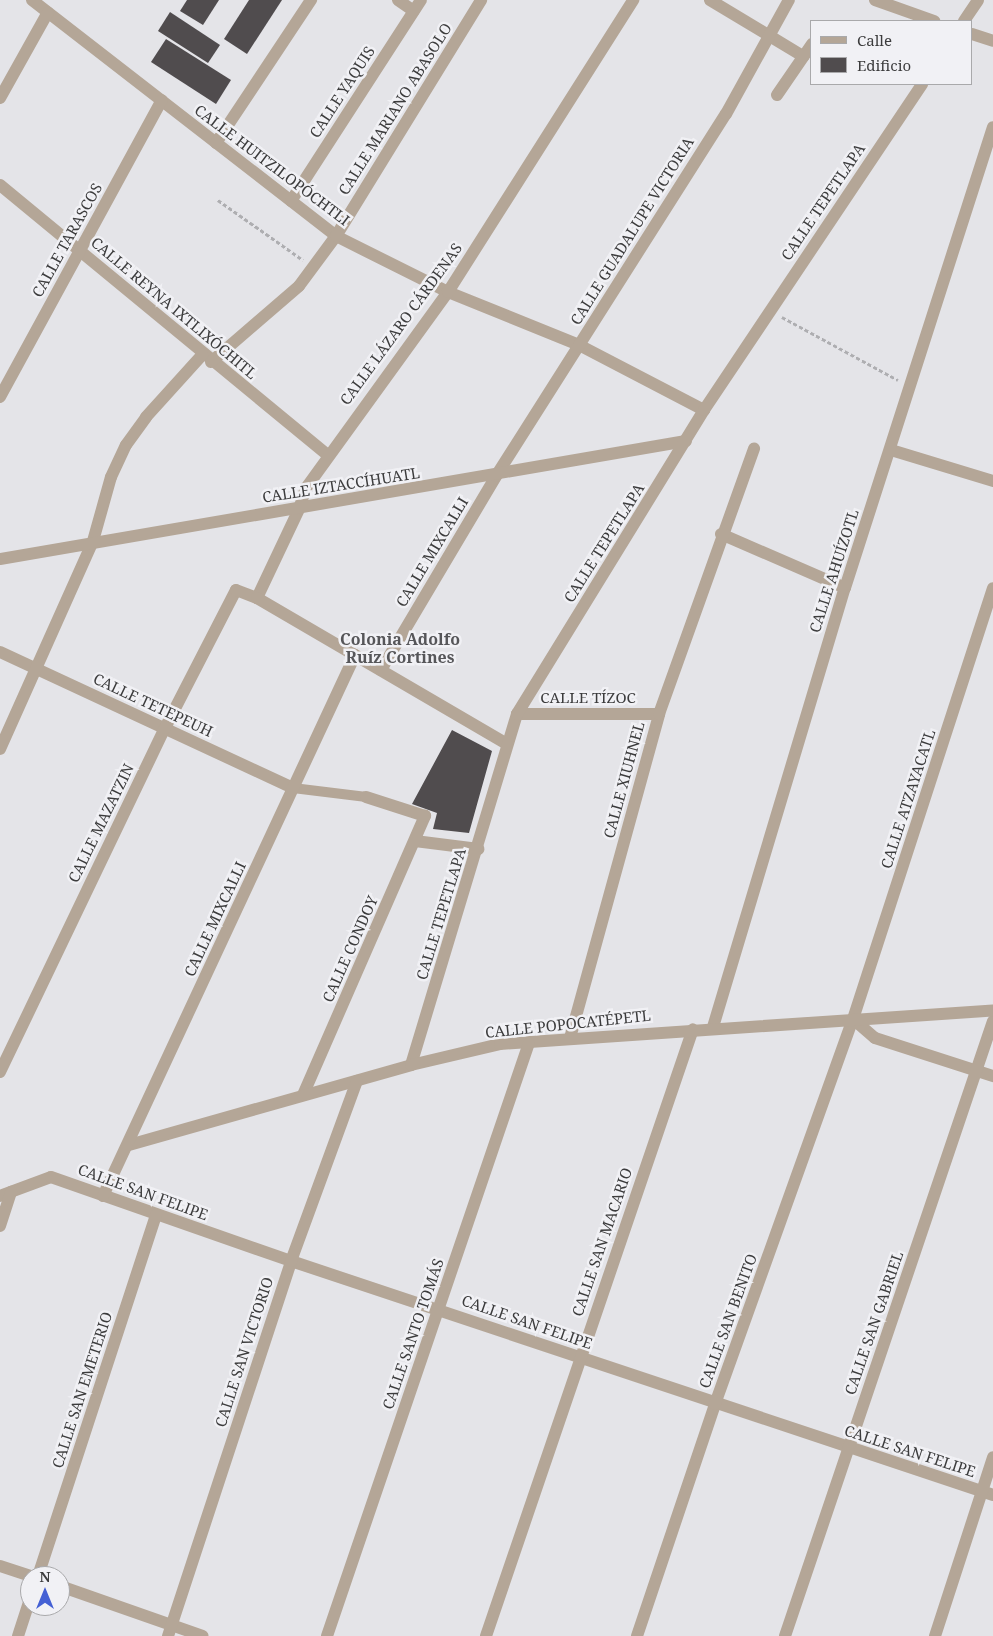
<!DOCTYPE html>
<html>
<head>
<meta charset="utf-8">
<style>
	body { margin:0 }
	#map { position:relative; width:993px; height:1636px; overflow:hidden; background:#e4e4e8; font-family:"Noto Serif",serif }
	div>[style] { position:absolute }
	.building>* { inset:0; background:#504c4e }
	.path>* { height:2.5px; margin-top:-1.25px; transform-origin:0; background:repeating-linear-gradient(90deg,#aeaeb1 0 4px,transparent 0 6.5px) }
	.pedestrian>* { height:10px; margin:-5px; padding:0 5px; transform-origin:5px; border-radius:5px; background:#b4a697 }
	.minor>* { height:12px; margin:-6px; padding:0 6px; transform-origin:6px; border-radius:6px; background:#b4a697 }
	.tertiary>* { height:12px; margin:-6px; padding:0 6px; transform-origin:6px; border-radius:6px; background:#b4a697 }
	span { translate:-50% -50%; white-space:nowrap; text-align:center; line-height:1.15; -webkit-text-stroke:5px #f1f1f5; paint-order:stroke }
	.street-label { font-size:15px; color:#3c3c3d }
	.neighbourhood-label { font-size:16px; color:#565659; font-weight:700 }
	.legend { position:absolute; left:810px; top:20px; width:162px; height:65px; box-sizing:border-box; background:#f1f1f5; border:1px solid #a9a9ab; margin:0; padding:6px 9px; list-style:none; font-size:15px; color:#3c3c3d }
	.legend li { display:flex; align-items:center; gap:10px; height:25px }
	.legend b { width:25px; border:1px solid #a9a9ab }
	.north { position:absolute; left:20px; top:1566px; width:50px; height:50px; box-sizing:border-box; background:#f1f1f5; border:1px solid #a9a9ab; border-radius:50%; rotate:0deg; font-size:14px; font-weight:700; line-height:20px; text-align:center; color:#3c3c3d }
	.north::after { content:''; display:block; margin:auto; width:18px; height:22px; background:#4460d4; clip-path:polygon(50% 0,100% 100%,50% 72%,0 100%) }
</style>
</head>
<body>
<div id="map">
	<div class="building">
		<i style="clip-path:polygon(187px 0,219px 0,203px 25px,180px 11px)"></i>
		<i style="clip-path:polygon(249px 0,282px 0,247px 54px,224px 39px)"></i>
		<i style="clip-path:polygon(170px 12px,220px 45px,208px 63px,158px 31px)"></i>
		<i style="clip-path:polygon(166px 39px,231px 80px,216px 104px,151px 62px)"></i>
		<i style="clip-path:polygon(452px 730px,492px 751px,469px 833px,433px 829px,437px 813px,412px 804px)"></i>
	</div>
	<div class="path">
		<i style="left:218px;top:200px;width:104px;rotate:35.2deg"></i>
		<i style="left:782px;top:317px;width:132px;rotate:28.5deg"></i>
	</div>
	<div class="pedestrian">
		<i style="left:293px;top:788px;width:74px;rotate:7deg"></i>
	</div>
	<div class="minor">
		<i style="left:32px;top:0;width:385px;rotate:37.8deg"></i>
		<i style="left:336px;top:236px;width:125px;rotate:26.6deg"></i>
		<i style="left:448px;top:292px;width:141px;rotate:22deg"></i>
		<i style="left:579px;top:345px;width:141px;rotate:27.5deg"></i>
		<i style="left:398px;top:0;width:19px;rotate:35deg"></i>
		<i style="left:710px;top:0;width:109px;rotate:31.1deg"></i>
		<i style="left:964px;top:21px;width:25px;rotate:-56deg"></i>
		<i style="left:972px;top:34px;width:22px;rotate:18deg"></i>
		<i style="left:777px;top:95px;width:62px;rotate:-55.5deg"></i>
		<i style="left:0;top:98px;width:98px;rotate:-60.8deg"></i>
		<i style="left:216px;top:143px;width:172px;rotate:-56.4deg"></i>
		<i style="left:0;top:185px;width:424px;rotate:39.5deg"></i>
		<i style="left:291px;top:201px;width:239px;rotate:-57.1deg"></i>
		<i style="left:211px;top:362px;width:116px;rotate:-40.8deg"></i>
		<i style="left:299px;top:286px;width:62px;rotate:-53.5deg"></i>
		<i style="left:336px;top:236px;width:277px;rotate:-58.4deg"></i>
		<i style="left:0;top:397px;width:338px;rotate:-61.4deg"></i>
		<i style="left:891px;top:450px;width:107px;rotate:16.9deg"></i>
		<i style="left:721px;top:534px;width:135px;rotate:23.5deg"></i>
		<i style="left:257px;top:598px;width:98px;rotate:-64.7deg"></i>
		<i style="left:299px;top:509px;width:22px;rotate:-72deg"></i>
		<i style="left:306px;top:488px;width:242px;rotate:-54.1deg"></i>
		<i style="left:448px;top:292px;width:346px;rotate:-57.6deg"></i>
		<i style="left:0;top:652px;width:323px;rotate:24.9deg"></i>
		<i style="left:381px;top:670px;width:226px;rotate:-59.3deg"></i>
		<i style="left:496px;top:476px;width:429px;rotate:-57.6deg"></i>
		<i style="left:726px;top:114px;width:130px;rotate:-61.1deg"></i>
		<i style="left:517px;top:714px;width:142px"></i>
		<i style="left:0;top:749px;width:228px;rotate:-65.9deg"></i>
		<i style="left:93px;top:541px;width:66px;rotate:-74.3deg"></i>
		<i style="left:111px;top:477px;width:35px;rotate:-65deg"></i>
		<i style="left:126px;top:445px;width:34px;rotate:-54deg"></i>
		<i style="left:146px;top:417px;width:84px;rotate:-47.9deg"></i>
		<i style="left:415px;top:841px;width:64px;rotate:7.2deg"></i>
		<i style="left:853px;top:1019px;width:29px;rotate:41deg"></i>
		<i style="left:875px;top:1038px;width:124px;rotate:17.9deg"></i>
		<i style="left:713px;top:1027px;width:458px;rotate:-73.3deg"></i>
		<i style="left:845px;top:588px;width:484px;rotate:-72.2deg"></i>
		<i style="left:570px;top:1038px;width:336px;rotate:-74.6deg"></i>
		<i style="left:659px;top:714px;width:282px;rotate:-70.3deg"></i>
		<i style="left:0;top:1072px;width:382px;rotate:-64.4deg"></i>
		<i style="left:165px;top:728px;width:155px;rotate:-62.8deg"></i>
		<i style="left:236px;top:590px;width:22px;rotate:21deg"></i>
		<i style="left:257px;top:598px;width:287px;rotate:30.3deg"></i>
		<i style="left:303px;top:1095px;width:305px;rotate:-66.4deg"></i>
		<i style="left:425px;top:816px;width:62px;rotate:-162.1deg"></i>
		<i style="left:129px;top:1145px;width:293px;rotate:-15.8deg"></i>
		<i style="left:0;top:1196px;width:54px;rotate:-20.4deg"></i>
		<i style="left:51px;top:1177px;width:254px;rotate:19.3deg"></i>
		<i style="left:291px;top:1261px;width:740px;rotate:18.43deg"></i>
		<i style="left:103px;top:1196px;width:597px;rotate:-65.02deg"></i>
		<i style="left:0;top:1226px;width:36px;rotate:-72deg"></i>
		<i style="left:0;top:1566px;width:33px;rotate:18deg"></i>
		<i style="left:38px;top:1576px;width:380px;rotate:-71.9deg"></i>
		<i style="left:60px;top:1586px;width:151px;rotate:19.3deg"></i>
		<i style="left:18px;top:1636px;width:38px;rotate:-72deg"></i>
		<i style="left:168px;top:1636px;width:395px;rotate:-71.8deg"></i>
		<i style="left:291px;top:1261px;width:192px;rotate:-69.9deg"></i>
		<i style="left:486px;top:1636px;width:641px;rotate:-71.17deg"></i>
		<i style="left:637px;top:1636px;width:245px;rotate:-71.4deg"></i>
		<i style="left:715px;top:1404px;width:409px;rotate:-70.3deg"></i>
		<i style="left:853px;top:1019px;width:453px;rotate:-72deg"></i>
		<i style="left:785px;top:1636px;width:649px;rotate:-71.31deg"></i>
		<i style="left:935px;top:1636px;width:188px;rotate:-72deg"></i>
	</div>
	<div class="tertiary">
		<i style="left:875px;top:0;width:63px;rotate:19.6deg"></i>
		<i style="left:0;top:559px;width:696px;rotate:-9.76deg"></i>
		<i style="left:411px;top:1065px;width:367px;rotate:-73.2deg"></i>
		<i style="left:517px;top:714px;width:357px;rotate:-58.4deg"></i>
		<i style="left:704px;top:410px;width:392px;rotate:-56.2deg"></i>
		<i style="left:411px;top:1065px;width:91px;rotate:-13.3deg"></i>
		<i style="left:500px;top:1044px;width:494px;rotate:-3.9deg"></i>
		<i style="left:327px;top:1636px;width:626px;rotate:-71.19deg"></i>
	</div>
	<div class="street-label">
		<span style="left:342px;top:92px;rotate:-57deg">CALLE YAQUIS</span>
		<span style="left:395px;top:109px;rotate:-58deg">CALLE MARIANO ABASOLO</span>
		<span style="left:272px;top:165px;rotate:37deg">CALLE HUITZILOPÓCHTLI</span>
		<span style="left:823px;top:202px;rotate:-56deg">CALLE TEPETLAPA</span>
		<span style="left:632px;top:231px;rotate:-58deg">CALLE GUADALUPE VICTORIA</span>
		<span style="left:67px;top:240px;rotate:-61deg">CALLE TARASCOS</span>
		<span style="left:174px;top:308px;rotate:40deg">CALLE REYNA IXTLIXÓCHITL</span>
		<span style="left:401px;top:324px;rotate:-54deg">CALLE LÁZARO CÁRDENAS</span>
		<span style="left:341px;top:485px;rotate:-9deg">CALLE IZTACCÍHUATL</span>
		<span style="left:604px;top:543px;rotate:-58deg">CALLE TEPETLAPA</span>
		<span style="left:432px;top:552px;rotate:-59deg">CALLE MIXCALLI</span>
		<span style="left:834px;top:571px;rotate:-72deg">CALLE AHUÍZOTL</span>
		<span style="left:588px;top:698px">CALLE TÍZOC</span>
		<span style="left:153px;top:705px;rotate:25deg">CALLE TETEPEUH</span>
		<span style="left:624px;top:780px;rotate:-75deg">CALLE XIUHNEL</span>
		<span style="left:908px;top:799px;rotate:-72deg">CALLE ATZAYACATL</span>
		<span style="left:101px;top:823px;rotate:-64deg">CALLE MAZATZIN</span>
		<span style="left:441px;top:914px;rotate:-73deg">CALLE TEPETLAPA</span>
		<span style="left:215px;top:919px;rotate:-65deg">CALLE MIXCALLI</span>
		<span style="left:350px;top:949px;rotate:-66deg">CALLE CONDOY</span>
		<span style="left:568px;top:1024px;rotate:-6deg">CALLE POPOCATÉPETL</span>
		<span style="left:143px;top:1192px;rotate:20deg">CALLE SAN FELIPE</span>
		<span style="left:602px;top:1242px;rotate:-71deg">CALLE SAN MACARIO</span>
		<span style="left:728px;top:1321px;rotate:-70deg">CALLE SAN BENITO</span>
		<span style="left:527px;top:1322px;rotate:19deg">CALLE SAN FELIPE</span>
		<span style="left:874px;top:1323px;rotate:-71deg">CALLE SAN GABRIEL</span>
		<span style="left:413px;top:1334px;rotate:-71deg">CALLE SANTO TOMÁS</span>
		<span style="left:244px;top:1352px;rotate:-72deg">CALLE SAN VICTORIO</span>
		<span style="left:82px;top:1390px;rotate:-72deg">CALLE SAN EMETERIO</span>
		<span style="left:910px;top:1451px;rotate:18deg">CALLE SAN FELIPE</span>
	</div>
	<div class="neighbourhood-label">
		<span style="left:400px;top:648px">Colonia Adolfo<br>Ruíz Cortines</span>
	</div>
	<ul class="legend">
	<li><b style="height:6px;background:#b4a697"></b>Calle</li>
	<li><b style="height:14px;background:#504c4e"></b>Edificio</li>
	</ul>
	<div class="north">N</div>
</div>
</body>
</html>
